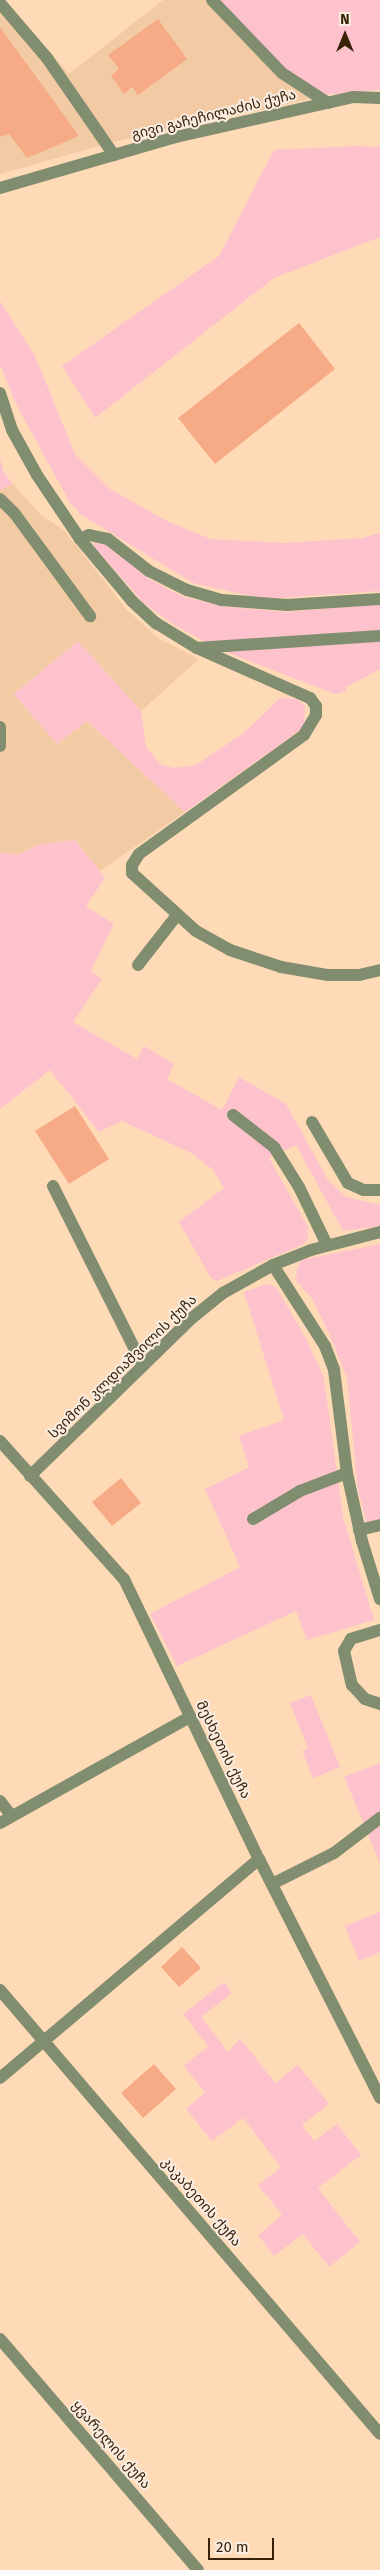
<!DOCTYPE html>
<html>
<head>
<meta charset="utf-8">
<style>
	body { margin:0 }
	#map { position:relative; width:380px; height:2570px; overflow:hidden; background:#ffdab7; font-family:"Fira Sans","Noto Sans Georgian",sans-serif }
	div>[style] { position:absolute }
	.built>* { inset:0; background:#f2cba5 }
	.green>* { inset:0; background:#fec2cd }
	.building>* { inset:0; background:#f7aa86 }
	.minor>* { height:12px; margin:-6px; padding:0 6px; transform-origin:6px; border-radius:6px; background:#808d6e }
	span { translate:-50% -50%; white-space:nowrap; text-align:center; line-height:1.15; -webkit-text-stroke:4px #f9ece1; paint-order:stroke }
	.street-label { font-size:14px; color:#392208 }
	.north { position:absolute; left:320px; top:10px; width:50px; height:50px; -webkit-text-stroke:4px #f9ece1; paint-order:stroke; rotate:0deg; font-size:14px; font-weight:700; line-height:20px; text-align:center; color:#392208 }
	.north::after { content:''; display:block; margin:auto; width:18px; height:22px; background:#392208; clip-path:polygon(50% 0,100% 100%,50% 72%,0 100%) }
	.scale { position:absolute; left:208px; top:2538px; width:66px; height:22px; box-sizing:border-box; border:2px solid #392208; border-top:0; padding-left:6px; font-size:15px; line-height:18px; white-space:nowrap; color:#392208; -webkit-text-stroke:4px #f9ece1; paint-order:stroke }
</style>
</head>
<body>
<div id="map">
	<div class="built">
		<i style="clip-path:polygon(0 0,4px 0,69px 74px,163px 0,207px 0,315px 98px,125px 139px,0 174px)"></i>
		<i style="clip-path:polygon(13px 484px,41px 515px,65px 531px,127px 610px,158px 638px,199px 659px,141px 711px,78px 641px,14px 694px,57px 744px,87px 721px,185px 812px,100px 871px,75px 840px,40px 844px,17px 855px,0 852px,0 490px)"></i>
	</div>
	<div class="green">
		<i style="clip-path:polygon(218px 0,380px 0,380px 90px,325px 95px,281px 69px)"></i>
		<i style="clip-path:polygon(357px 146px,380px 147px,380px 237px,274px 278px,95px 418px,62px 366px,219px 256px,274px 150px)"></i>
		<i style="clip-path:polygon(0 301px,35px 356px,75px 454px,110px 489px,167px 521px,211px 539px,286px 543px,362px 538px,380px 533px,380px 591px,264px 599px,193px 583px,80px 514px,69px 501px,16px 404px,0 365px)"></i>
		<i style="clip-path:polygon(0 458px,3px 471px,13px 484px,0 490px)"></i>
		<i style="clip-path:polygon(96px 541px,102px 541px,149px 579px,184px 597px,226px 607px,287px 612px,380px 604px,380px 669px,346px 687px,347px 691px,335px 694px,221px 650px,176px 626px,145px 604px,98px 551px,93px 545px)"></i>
		<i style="clip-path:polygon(78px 641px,141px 711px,146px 747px,161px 765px,175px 768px,196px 765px,245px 732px,280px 698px,297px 699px,305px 706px,304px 727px,185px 812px,87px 721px,57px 744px,14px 694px)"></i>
		<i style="clip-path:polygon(75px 840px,105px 878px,86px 906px,114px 924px,91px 971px,102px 979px,73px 1022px,137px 1059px,144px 1046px,174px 1064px,167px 1079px,222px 1110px,239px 1077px,286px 1104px,328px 1180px,346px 1197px,380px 1205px,380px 1226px,343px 1231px,296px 1145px,269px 1158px,308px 1227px,308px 1237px,304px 1244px,217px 1281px,211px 1278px,179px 1222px,224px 1188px,212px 1169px,191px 1153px,122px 1121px,99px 1132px,50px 1070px,0 1109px,0 852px,17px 855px,40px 844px)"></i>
		<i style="clip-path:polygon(380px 1244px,380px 1521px,367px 1524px,358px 1490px,347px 1379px,333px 1342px,313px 1300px,297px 1282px,296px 1271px,301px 1260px)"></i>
		<i style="clip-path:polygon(267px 1284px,276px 1287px,306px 1338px,324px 1378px,343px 1517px,374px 1620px,307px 1640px,296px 1611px,177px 1666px,150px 1614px,240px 1567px,205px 1489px,249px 1467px,239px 1436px,284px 1420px,244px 1292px)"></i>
		<i style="clip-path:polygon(311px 1695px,344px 1777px,380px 1763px,380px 1863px,340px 1767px,313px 1778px,302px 1751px,308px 1748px,290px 1703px)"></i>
		<i style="clip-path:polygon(380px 1912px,380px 1952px,359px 1961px,345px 1926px)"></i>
		<i style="clip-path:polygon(224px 1982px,232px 1993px,201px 2017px,228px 2052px,240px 2038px,275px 2083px,298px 2065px,329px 2104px,302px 2125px,314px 2141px,337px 2124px,361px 2155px,318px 2188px,360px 2242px,329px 2267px,303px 2234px,274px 2256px,258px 2235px,282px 2215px,258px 2185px,281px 2167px,243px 2118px,212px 2141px,186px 2109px,205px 2093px,184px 2066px,208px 2046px,183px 2014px)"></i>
	</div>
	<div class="building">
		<i style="clip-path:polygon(158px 19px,187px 59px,138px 95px,132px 87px,124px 94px,111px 76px,119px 69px,108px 55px)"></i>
		<i style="clip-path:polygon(0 27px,79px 136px,27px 158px,9px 134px,0 137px)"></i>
		<i style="clip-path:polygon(299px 323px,335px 369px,215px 464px,178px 418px)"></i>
		<i style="clip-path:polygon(75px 1106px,109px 1159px,69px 1184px,35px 1131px)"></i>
		<i style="clip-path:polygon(121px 1478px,141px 1503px,112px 1526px,92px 1502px)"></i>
		<i style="clip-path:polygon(182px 1947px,201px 1968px,179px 1987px,161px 1967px)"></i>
		<i style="clip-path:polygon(154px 2064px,176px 2089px,143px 2118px,121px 2093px)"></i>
	</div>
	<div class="minor">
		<i style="left:212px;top:0;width:101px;rotate:46.2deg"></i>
		<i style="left:282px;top:73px;width:55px;rotate:33.1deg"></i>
		<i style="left:0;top:3px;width:72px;rotate:49.5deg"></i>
		<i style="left:47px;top:58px;width:118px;rotate:55.4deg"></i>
		<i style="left:0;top:188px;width:183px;rotate:-16.2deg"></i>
		<i style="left:176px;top:137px;width:181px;rotate:-12.7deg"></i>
		<i style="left:353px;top:97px;width:27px;rotate:2deg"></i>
		<i style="left:0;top:393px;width:39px;rotate:72deg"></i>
		<i style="left:12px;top:430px;width:51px;rotate:60.9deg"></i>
		<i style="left:37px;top:475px;width:77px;rotate:56.1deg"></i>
		<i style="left:80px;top:539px;width:81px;rotate:50deg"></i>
		<i style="left:132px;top:601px;width:33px;rotate:43deg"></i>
		<i style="left:156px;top:623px;width:48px;rotate:31.4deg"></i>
		<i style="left:197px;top:648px;width:124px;rotate:23.9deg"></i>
		<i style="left:310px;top:698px;width:10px;rotate:53deg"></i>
		<i style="left:316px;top:706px;width:9px;rotate:90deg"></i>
		<i style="left:316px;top:715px;width:23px;rotate:121deg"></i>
		<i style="left:304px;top:735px;width:203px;rotate:144.2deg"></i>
		<i style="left:139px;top:854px;width:13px;rotate:122deg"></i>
		<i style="left:132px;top:865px;width:8px;rotate:90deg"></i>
		<i style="left:132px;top:873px;width:86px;rotate:42.2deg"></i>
		<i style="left:196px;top:931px;width:39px;rotate:29deg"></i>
		<i style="left:230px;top:950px;width:54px;rotate:18.4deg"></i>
		<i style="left:281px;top:967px;width:48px;rotate:9.7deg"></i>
		<i style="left:328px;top:975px;width:31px"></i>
		<i style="left:359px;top:975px;width:22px;rotate:-13deg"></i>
		<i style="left:0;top:499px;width:21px;rotate:45deg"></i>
		<i style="left:15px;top:514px;width:127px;rotate:53.7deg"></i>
		<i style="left:80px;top:539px;width:10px;rotate:-24deg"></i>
		<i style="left:89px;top:535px;width:19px;rotate:12deg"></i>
		<i style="left:108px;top:539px;width:52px;rotate:38deg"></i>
		<i style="left:149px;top:571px;width:42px;rotate:26.6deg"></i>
		<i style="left:187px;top:590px;width:36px;rotate:16deg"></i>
		<i style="left:222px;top:600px;width:65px;rotate:4.4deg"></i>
		<i style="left:287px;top:605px;width:93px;rotate:-3.7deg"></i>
		<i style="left:197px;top:648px;width:183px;rotate:-3.8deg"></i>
		<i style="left:0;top:727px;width:19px;rotate:90deg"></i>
		<i style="left:138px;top:965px;width:63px;rotate:-52deg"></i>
		<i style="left:233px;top:1115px;width:52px;rotate:38deg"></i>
		<i style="left:274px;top:1147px;width:47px;rotate:58deg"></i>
		<i style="left:299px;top:1187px;width:64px;rotate:64.2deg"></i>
		<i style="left:312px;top:1122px;width:71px;rotate:59.5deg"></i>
		<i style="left:348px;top:1183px;width:17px;rotate:24deg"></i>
		<i style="left:364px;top:1190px;width:16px"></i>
		<i style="left:53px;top:1186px;width:201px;rotate:63.4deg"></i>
		<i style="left:273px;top:1265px;width:96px;rotate:57.3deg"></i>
		<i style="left:325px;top:1346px;width:26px;rotate:69deg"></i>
		<i style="left:334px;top:1370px;width:104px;rotate:82.8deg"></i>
		<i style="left:347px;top:1473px;width:70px;rotate:77.6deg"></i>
		<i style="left:362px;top:1541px;width:61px;rotate:72.8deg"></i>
		<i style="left:0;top:1441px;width:186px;rotate:48.1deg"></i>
		<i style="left:124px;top:1579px;width:311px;rotate:64.3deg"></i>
		<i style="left:259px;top:1859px;width:268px;rotate:63.1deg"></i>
		<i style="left:30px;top:1476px;width:226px;rotate:-44.3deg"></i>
		<i style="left:192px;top:1318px;width:40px;rotate:-39deg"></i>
		<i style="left:223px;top:1293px;width:57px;rotate:-29.2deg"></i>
		<i style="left:273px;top:1265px;width:41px;rotate:-21.5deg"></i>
		<i style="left:311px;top:1250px;width:71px;rotate:-14.6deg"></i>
		<i style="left:253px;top:1519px;width:55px;rotate:-30.8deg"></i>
		<i style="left:300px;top:1491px;width:50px;rotate:-21deg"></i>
		<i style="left:359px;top:1530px;width:22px;rotate:-13deg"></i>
		<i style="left:380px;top:1630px;width:30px;rotate:163deg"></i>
		<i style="left:351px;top:1639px;width:14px;rotate:120deg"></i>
		<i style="left:344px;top:1651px;width:35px;rotate:77deg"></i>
		<i style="left:352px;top:1685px;width:19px;rotate:47deg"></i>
		<i style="left:365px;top:1699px;width:16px;rotate:18deg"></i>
		<i style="left:0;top:1801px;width:18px;rotate:52deg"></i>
		<i style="left:0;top:1823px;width:218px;rotate:-29.2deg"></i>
		<i style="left:272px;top:1884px;width:69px;rotate:-26.6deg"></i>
		<i style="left:334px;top:1853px;width:58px;rotate:-37.3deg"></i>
		<i style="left:0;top:1990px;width:584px;rotate:49.44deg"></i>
		<i style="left:0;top:2078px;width:339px;rotate:-40.2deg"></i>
		<i style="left:0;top:2339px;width:304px;rotate:49.4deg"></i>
	</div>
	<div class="street-label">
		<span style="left:214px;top:115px;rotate:-14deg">გივი გაჩეჩილაძის ქუჩა</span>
		<span style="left:123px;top:1367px;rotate:-44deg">სვიმონ კლდიაშვილის ქუჩა</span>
		<span style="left:223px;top:1750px;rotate:64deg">მესხეთის ქუჩა</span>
		<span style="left:201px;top:2202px;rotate:49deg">კაკაბეთის ქუჩა</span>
		<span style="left:111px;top:2445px;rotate:49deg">ყვარელის ქუჩა</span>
	</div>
	<div class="north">N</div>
	<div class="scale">20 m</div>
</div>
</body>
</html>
